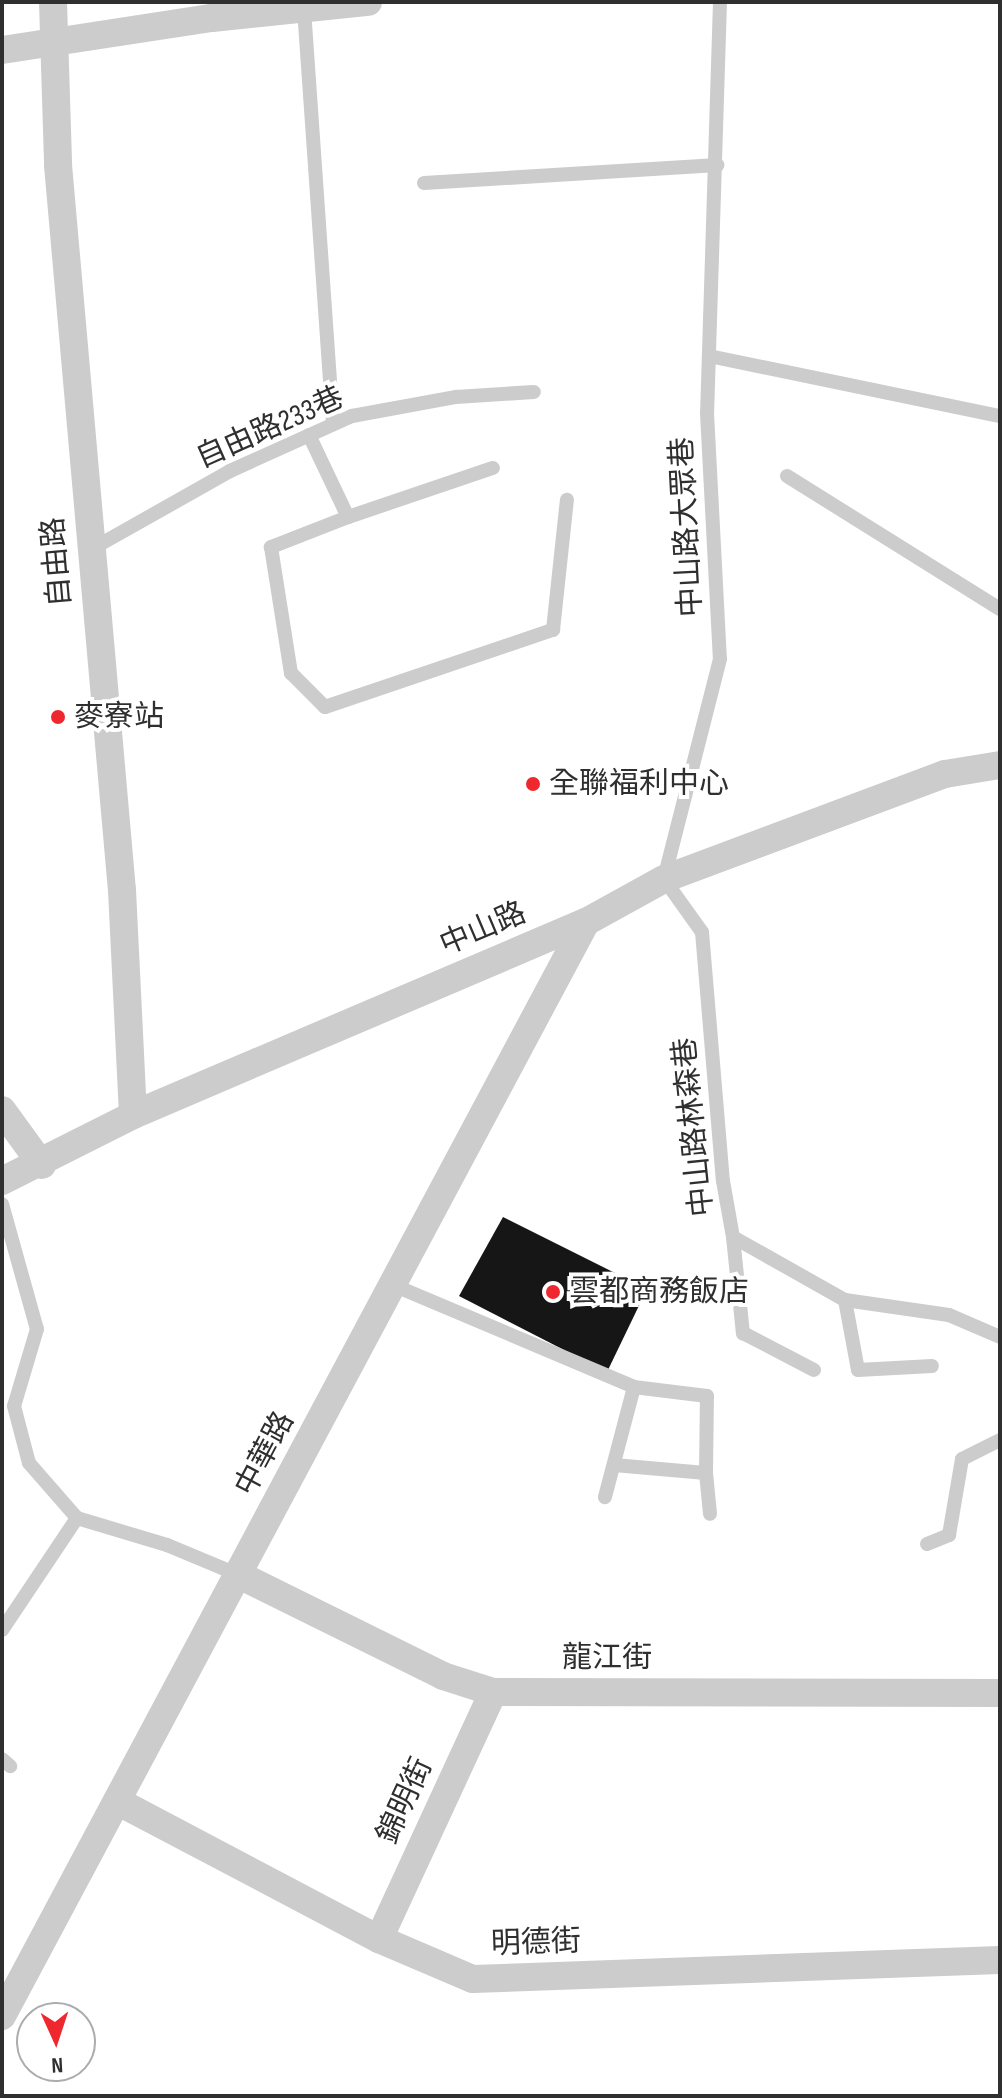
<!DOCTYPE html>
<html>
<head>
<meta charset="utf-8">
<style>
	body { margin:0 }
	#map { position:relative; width:1002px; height:2098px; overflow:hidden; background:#fff; font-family:"Sofia Sans Condensed","Noto Sans TC",sans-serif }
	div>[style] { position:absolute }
	.building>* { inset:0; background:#161616 }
	.lane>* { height:14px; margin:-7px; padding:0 7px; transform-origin:7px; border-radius:7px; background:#ccc }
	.street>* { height:28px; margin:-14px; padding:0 14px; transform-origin:14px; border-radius:14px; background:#ccc }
	.dots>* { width:22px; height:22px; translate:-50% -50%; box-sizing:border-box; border:4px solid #fff; border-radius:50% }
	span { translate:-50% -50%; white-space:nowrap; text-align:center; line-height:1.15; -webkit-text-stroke:8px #fff; paint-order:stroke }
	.street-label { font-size:30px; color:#2f2f2f }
	.poi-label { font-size:30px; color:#2f2f2f }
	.left { translate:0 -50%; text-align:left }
	.frame { position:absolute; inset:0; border:4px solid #2f2f2f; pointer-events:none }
	.north { position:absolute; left:16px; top:2002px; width:80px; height:80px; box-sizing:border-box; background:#fff; border:2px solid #acacac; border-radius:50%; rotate:177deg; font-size:22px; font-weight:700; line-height:32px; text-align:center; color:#2f2f2f }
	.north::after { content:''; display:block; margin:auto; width:28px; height:36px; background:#ef2830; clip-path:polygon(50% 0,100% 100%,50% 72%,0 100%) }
</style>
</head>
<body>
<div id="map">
	<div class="building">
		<i style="clip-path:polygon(503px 1217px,647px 1289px,607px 1372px,459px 1296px)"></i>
	</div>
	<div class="lane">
		<i style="left:720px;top:2px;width:411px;rotate:91.8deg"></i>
		<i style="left:707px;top:413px;width:246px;rotate:87deg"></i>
		<i style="left:720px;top:659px;width:227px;rotate:104.3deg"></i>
		<i style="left:664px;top:879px;width:65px;rotate:54.4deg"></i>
		<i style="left:702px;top:932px;width:250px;rotate:85.2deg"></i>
		<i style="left:723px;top:1181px;width:57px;rotate:79.9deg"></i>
		<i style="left:733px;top:1237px;width:129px;rotate:29.4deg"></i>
		<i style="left:845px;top:1300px;width:105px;rotate:8.2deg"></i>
		<i style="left:949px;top:1315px;width:56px;rotate:23.3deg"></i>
		<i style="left:304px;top:9px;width:416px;rotate:86deg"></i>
		<i style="left:424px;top:183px;width:294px;rotate:-3.5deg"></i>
		<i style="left:709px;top:356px;width:297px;rotate:11.7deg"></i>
		<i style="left:309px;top:435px;width:91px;rotate:64.6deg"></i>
		<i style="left:348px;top:517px;width:153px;rotate:-18.7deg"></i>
		<i style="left:787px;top:476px;width:251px;rotate:32deg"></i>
		<i style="left:348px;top:517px;width:83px;rotate:158.7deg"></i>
		<i style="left:271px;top:547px;width:128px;rotate:81deg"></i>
		<i style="left:291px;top:673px;width:48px;rotate:45deg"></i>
		<i style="left:325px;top:707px;width:241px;rotate:-18.7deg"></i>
		<i style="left:553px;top:630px;width:131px;rotate:-83.9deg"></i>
		<i style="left:90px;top:550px;width:161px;rotate:-29.4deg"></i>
		<i style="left:230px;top:471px;width:134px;rotate:-24.3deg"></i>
		<i style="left:352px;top:416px;width:106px;rotate:-10.4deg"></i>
		<i style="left:456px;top:397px;width:78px;rotate:-3.7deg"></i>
		<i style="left:2px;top:1204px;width:130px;rotate:74.4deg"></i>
		<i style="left:37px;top:1329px;width:80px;rotate:106.6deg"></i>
		<i style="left:14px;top:1406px;width:59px;rotate:75.3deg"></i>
		<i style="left:29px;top:1463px;width:73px;rotate:48.9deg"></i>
		<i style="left:77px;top:1518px;width:94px;rotate:16.7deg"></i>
		<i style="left:167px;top:1545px;width:78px;rotate:22.6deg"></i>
		<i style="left:733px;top:1237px;width:97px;rotate:84.1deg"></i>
		<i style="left:743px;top:1333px;width:80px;rotate:27.5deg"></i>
		<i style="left:393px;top:1285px;width:262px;rotate:22.9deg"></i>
		<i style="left:634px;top:1387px;width:114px;rotate:104.8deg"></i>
		<i style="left:845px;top:1300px;width:71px;rotate:79.5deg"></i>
		<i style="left:858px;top:1370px;width:74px;rotate:-3.1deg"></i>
		<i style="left:614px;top:1465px;width:92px;rotate:5deg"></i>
		<i style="left:706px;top:1473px;width:77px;rotate:-89.3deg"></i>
		<i style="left:707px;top:1396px;width:74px;rotate:-173deg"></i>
		<i style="left:706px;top:1473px;width:41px;rotate:84.4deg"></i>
		<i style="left:927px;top:1544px;width:24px;rotate:-22deg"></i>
		<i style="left:949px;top:1535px;width:77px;rotate:-80.3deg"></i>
		<i style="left:962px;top:1459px;width:42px;rotate:-26.6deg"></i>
		<i style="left:2px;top:1630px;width:135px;rotate:-56.2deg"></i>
		<i style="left:2px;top:1759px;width:11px;rotate:41deg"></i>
	</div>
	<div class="street">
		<i style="left:53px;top:2px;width:163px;rotate:88.2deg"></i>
		<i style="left:58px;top:165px;width:728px;rotate:84.96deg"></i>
		<i style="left:122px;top:890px;width:225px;rotate:87.2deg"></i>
		<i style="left:2px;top:50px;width:212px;rotate:-8.7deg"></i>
		<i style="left:212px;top:18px;width:157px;rotate:-5.9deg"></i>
		<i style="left:2px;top:1110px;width:68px;rotate:54deg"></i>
		<i style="left:2px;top:1181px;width:147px;rotate:-26.7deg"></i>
		<i style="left:133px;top:1115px;width:492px;rotate:-23.1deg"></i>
		<i style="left:586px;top:922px;width:89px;rotate:-28.9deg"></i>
		<i style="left:664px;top:879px;width:300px;rotate:-20.5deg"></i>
		<i style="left:945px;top:774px;width:56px;rotate:-9.3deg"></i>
		<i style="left:239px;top:1575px;width:228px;rotate:26.3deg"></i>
		<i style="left:443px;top:1676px;width:52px;rotate:17.7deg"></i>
		<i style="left:493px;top:1692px;width:507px;rotate:0.11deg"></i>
		<i style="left:117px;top:1801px;width:296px;rotate:27.8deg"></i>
		<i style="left:379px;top:1939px;width:102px;rotate:23.1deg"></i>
		<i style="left:473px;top:1979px;width:527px;rotate:-2.06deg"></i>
		<i style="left:379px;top:1939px;width:272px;rotate:-65.2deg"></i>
		<i style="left:2px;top:2016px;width:1240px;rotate:-61.91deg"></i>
	</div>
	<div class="dots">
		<i style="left:58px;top:717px;background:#ef2830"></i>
		<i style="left:533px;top:784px;background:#ef2830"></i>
		<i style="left:553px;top:1292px;background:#ef2830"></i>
	</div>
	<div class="street-label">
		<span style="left:270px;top:428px;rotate:-24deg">自由路233巷</span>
		<span style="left:687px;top:527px;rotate:-93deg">中山路大眾巷</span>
		<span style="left:57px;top:562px;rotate:-95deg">自由路</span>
		<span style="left:483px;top:929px;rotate:-23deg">中山路</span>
		<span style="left:694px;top:1127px;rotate:-96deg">中山路林森巷</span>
		<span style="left:265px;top:1454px;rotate:-62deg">中華路</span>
		<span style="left:607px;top:1658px">龍江街</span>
		<span style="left:405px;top:1801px;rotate:-65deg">錦明街</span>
		<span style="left:536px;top:1943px;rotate:-2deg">明德街</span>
	</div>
	<div class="poi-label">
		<span class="left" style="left:74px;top:717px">麥寮站</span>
		<span class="left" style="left:549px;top:784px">全聯福利中心</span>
		<span class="left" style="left:569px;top:1292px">雲都商務飯店</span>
	</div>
	<div class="frame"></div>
	<div class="north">N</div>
</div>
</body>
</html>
